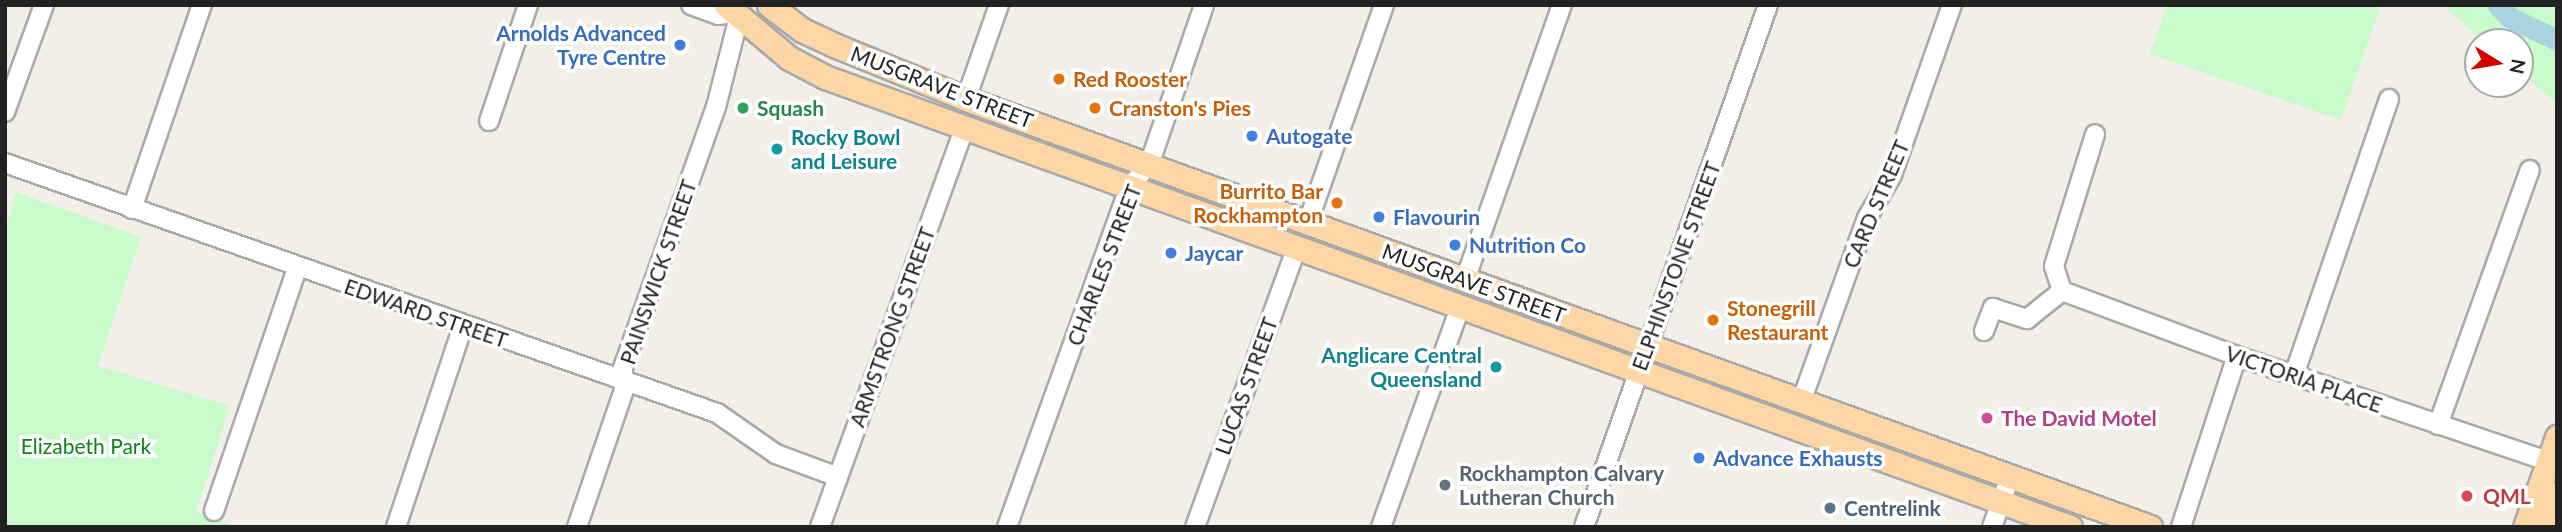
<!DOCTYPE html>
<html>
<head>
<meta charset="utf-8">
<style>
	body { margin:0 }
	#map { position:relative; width:2562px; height:532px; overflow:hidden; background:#f2efe9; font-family:Lato,sans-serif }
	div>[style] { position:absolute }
	.park>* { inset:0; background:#c8facc }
	.river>* { height:21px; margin:-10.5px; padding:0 10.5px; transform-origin:10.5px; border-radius:10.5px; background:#aad3df }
	.roads { filter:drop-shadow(2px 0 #a9a9a9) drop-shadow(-2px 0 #a9a9a9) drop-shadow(0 2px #a9a9a9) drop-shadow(0 -2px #a9a9a9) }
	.minor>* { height:18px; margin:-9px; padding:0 9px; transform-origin:9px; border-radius:9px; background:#fff }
	.major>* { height:23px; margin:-11.5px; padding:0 11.5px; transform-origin:11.5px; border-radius:11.5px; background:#fcd6a4 }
	.dots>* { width:19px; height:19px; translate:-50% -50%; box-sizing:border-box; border:4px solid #fff; border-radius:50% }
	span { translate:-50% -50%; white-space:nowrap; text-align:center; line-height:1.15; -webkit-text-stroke:7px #fff; paint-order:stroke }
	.shop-label { font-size:21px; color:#366cbe; font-weight:700 }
	.right { translate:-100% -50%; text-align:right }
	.left { translate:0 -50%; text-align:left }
	.food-label { font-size:21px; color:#c56008; font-weight:700 }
	.street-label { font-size:21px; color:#222 }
	.leisure-label { font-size:21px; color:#27864d; font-weight:700 }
	.culture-label { font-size:21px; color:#0d838f; font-weight:700 }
	.hotel-label { font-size:21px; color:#b23c85; font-weight:700 }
	.park-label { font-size:21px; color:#0c8416 }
	.worship-label { font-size:21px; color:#5b616d; font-weight:700 }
	.health-label { font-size:21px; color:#be3a42; font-weight:700 }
	.service-label { font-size:21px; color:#4e5e75; font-weight:700 }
	.frame { position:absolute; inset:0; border:7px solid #222; pointer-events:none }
	.north { position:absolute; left:2464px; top:28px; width:70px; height:70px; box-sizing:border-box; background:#fff; border:2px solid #a7a7a7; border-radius:50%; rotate:101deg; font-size:19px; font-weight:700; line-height:28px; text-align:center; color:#222 }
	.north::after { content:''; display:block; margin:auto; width:24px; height:32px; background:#d40000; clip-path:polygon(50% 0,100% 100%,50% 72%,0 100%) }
</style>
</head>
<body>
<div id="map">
	<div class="park">
		<i style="clip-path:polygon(2167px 5px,2381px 5px,2341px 120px,2150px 54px)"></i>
		<i style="clip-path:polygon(2442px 5px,2557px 5px,2557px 103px,2520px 72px,2520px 42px,2485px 42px)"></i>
		<i style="clip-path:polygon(16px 192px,141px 237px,98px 366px,230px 406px,196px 512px,237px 527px,5px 527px,5px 228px)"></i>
	</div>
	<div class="river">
		<i style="left:2498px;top:5px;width:16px;rotate:47deg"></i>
		<i style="left:2509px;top:17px;width:53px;rotate:25.6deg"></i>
	</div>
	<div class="roads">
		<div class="minor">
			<i style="left:691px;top:5px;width:29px;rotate:20deg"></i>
			<i style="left:718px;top:15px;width:16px;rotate:-7deg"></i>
			<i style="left:966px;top:99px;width:100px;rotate:-70.7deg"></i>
			<i style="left:5px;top:112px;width:114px;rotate:-70deg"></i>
			<i style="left:489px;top:121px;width:122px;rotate:-71.4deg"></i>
			<i style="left:5px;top:163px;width:755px;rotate:19.35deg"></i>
			<i style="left:717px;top:413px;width:72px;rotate:34.8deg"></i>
			<i style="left:776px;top:454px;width:66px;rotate:20.4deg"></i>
			<i style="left:132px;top:209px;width:216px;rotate:-71.1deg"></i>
			<i style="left:1308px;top:222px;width:230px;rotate:-70.7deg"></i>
			<i style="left:1465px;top:280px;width:292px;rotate:-70.6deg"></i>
			<i style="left:2062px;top:291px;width:187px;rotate:20.4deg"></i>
			<i style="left:2237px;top:356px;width:328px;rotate:18.7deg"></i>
			<i style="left:2062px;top:291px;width:26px;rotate:-108deg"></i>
			<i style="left:2054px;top:266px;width:138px;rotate:-72.7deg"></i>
			<i style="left:1984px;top:331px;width:25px;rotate:-69deg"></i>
			<i style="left:1993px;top:308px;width:36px;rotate:18deg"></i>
			<i style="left:2027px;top:319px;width:45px;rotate:-38.7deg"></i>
			<i style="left:2294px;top:375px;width:292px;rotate:-71deg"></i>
			<i style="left:1801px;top:402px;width:195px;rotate:-70.3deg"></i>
			<i style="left:1867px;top:218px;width:50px;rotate:-59.8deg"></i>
			<i style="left:1892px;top:175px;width:180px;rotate:-70.6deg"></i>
			<i style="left:2438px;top:425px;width:271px;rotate:-70.2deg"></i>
			<i style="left:214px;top:511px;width:256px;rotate:-71.1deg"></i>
			<i style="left:396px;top:527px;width:212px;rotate:-71.6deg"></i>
			<i style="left:577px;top:527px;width:145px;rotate:-71.1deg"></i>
			<i style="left:624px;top:390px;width:22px;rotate:-93deg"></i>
			<i style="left:623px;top:368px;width:277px;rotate:-70.4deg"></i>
			<i style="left:716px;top:107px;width:93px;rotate:-75.7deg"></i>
			<i style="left:820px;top:527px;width:425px;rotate:-70.1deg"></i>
			<i style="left:1007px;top:527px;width:363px;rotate:-70.2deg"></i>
			<i style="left:1130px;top:186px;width:28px;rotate:-48deg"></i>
			<i style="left:1149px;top:165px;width:169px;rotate:-71deg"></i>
			<i style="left:1195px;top:527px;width:299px;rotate:-70deg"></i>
			<i style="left:1381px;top:527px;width:236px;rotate:-70.2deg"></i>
			<i style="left:1584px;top:527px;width:553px;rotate:-70.58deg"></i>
			<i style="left:1992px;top:527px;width:53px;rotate:-70.2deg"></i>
			<i style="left:2181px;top:527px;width:180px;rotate:-71.9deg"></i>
		</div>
		<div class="major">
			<i style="left:726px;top:5px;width:82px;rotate:40.1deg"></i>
			<i style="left:789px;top:58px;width:41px;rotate:27.8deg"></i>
			<i style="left:825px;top:77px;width:1324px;rotate:19.87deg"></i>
			<i style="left:769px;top:5px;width:41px;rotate:37.1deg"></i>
			<i style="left:802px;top:30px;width:35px;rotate:25deg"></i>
			<i style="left:834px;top:45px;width:143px;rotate:22.2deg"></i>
			<i style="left:966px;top:99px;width:1259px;rotate:19.87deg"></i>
			<i style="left:2525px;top:527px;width:96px;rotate:-70.4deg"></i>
			<i style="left:2546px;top:527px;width:35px;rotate:-72deg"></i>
		</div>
	</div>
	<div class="dots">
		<i style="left:680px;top:45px;background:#3f7fe0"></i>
		<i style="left:1059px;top:79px;background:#e8710a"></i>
		<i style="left:743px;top:108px;background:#2e9e5b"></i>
		<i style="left:1095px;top:108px;background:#e8710a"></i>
		<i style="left:1252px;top:136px;background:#3f7fe0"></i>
		<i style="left:777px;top:149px;background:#0f9aa8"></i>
		<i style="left:1337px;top:203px;background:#e8710a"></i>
		<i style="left:1379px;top:217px;background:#3f7fe0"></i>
		<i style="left:1455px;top:245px;background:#3f7fe0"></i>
		<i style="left:1171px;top:253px;background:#3f7fe0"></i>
		<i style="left:1713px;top:320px;background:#e8710a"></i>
		<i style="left:1496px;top:367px;background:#0f9aa8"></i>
		<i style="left:1987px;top:418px;background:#d1479c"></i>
		<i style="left:1699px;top:458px;background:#3f7fe0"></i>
		<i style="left:1445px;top:485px;background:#6b7280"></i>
		<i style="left:2467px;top:496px;background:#e0444e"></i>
		<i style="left:1830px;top:508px;background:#5c6f8a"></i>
	</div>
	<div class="shop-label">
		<span class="right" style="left:666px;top:45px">Arnolds Advanced<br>Tyre Centre</span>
		<span class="left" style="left:1266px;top:136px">Autogate</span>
		<span class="left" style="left:1393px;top:217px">Flavourin</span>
		<span class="left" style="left:1469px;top:245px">Nutrition Co</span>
		<span class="left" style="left:1185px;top:253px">Jaycar</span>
		<span class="left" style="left:1713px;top:458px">Advance Exhausts</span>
	</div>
	<div class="food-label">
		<span class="left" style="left:1073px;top:79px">Red Rooster</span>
		<span class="left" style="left:1109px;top:108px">Cranston's Pies</span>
		<span class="right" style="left:1323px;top:203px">Burrito Bar<br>Rockhampton</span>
		<span class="left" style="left:1727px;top:320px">Stonegrill<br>Restaurant</span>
	</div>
	<div class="street-label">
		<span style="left:942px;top:87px;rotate:21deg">MUSGRAVE STREET</span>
		<span style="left:1876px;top:204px;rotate:-67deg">CARD STREET</span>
		<span style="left:1104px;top:265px;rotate:-69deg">CHARLES STREET</span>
		<span style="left:1676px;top:266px;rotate:-70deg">ELPHINSTONE STREET</span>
		<span style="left:658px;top:272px;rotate:-71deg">PAINSWICK STREET</span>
		<span style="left:1474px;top:283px;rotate:20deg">MUSGRAVE STREET</span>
		<span style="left:426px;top:313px;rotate:19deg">EDWARD STREET</span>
		<span style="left:892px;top:327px;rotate:-70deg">ARMSTRONG STREET</span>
		<span style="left:2304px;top:379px;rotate:19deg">VICTORIA PLACE</span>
		<span style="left:1246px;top:386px;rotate:-70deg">LUCAS STREET</span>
	</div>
	<div class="leisure-label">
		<span class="left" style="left:757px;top:108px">Squash</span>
	</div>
	<div class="culture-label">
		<span class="left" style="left:791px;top:149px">Rocky Bowl<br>and Leisure</span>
		<span class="right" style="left:1482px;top:367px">Anglicare Central<br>Queensland</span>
	</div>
	<div class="hotel-label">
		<span class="left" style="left:2001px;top:418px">The David Motel</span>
	</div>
	<div class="park-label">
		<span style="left:86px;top:446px">Elizabeth Park</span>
	</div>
	<div class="worship-label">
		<span class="left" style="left:1459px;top:485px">Rockhampton Calvary<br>Lutheran Church</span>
	</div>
	<div class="health-label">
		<span class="left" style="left:2483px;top:496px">QML</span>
	</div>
	<div class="service-label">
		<span class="left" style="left:1844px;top:508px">Centrelink</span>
	</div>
	<div class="frame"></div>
	<div class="north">N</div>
</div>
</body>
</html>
